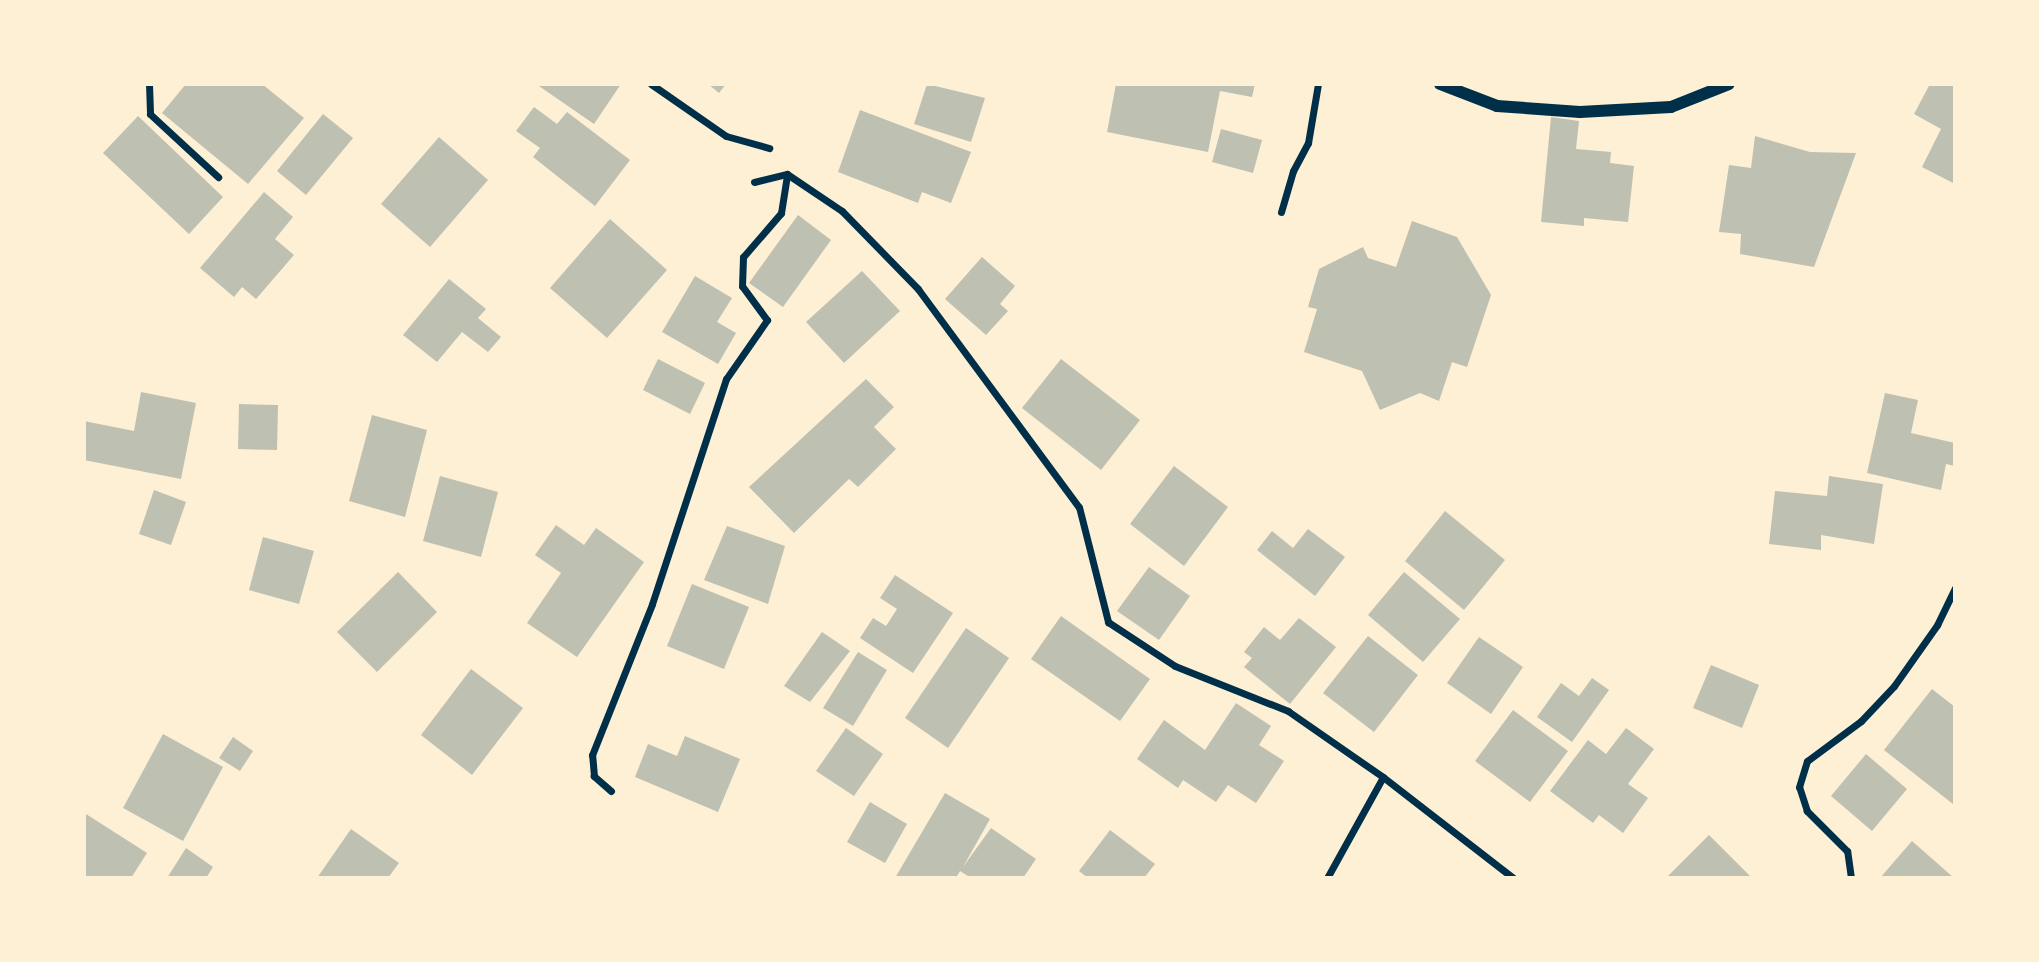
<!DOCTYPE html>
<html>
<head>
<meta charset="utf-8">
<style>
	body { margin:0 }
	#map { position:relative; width:2039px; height:962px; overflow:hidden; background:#fdf0d5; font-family:Montserrat,sans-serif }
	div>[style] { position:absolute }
	.building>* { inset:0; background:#bec0b2 }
	.minor>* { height:7px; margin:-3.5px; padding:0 3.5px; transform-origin:3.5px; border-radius:3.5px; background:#003049 }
	.tertiary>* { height:12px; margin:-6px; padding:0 6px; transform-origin:6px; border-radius:6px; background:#003049 }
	span { translate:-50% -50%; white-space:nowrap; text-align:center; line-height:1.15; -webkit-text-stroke:6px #fdf0d5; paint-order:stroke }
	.frame { position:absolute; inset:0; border:86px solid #fdf0d5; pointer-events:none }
</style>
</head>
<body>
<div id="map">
	<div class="building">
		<i style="clip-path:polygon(186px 84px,262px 84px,304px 118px,248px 184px,162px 113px)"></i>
		<i style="clip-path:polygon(536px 84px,621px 84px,594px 124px)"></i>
		<i style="clip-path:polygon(708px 84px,726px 84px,719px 93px)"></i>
		<i style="clip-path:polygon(927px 84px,985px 98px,971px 142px,914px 124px)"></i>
		<i style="clip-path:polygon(1116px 84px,1255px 84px,1252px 97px,1220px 91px,1208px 152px,1107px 132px)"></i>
		<i style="clip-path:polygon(1930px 84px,1955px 84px,1955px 184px,1922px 167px,1941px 129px,1914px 114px)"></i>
		<i style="clip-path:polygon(534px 107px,557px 124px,567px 112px,630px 160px,595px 206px,533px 157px,540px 148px,516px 131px)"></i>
		<i style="clip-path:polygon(860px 110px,971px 152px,951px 203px,922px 192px,918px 203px,838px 172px)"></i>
		<i style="clip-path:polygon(323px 114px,353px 138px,306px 195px,277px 171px)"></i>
		<i style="clip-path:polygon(138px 116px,223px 197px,189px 234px,103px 153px)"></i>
		<i style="clip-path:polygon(1551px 117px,1579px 121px,1576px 149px,1611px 152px,1610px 163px,1634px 166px,1628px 222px,1584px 218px,1584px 226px,1541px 222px)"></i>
		<i style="clip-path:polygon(1221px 129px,1262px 140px,1253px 173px,1212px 162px)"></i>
		<i style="clip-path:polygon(1755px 136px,1810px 152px,1856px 153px,1814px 267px,1740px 254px,1741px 234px,1719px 232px,1729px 165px,1751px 168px)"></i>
		<i style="clip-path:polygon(439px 137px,488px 180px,430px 247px,381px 204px)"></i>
		<i style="clip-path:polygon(264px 192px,293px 217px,275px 239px,294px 255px,256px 299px,242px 287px,234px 297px,200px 268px)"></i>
		<i style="clip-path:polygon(798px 215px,831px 240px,783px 307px,749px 283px)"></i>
		<i style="clip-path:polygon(610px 219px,667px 270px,607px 338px,550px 288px)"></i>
		<i style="clip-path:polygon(1412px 221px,1457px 237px,1491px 295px,1467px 367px,1452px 362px,1439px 401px,1420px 393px,1380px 410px,1362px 371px,1304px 352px,1317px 309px,1308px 307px,1319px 269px,1363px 247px,1368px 258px,1396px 267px)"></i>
		<i style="clip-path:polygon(982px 257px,1015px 286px,1000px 304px,1008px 311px,986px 335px,945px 299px)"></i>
		<i style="clip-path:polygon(862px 271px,900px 311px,844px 363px,806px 322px)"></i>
		<i style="clip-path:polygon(695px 276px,732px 298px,717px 322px,736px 333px,718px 364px,662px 332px)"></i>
		<i style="clip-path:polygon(449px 279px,486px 309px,478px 318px,501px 337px,488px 352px,462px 332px,437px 362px,403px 335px)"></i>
		<i style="clip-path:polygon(658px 359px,705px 383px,690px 414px,643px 390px)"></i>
		<i style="clip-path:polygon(1061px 359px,1140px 420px,1101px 470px,1022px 408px)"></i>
		<i style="clip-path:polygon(866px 379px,894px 407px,874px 427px,896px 449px,858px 487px,849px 479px,794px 533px,749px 487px)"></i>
		<i style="clip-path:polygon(141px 392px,196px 403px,181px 479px,84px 460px,84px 421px,134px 431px)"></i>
		<i style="clip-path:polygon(1885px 393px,1918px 400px,1911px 433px,1955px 443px,1955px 466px,1946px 464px,1941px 490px,1867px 473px)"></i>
		<i style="clip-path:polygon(239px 404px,278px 405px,277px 450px,238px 449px)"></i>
		<i style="clip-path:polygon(372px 415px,427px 430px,405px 517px,349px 501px)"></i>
		<i style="clip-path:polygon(1174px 466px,1228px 507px,1184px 566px,1130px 524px)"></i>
		<i style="clip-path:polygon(440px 476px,498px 492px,481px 557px,423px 541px)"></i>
		<i style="clip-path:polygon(1829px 476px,1883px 484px,1874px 544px,1821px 535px,1821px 550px,1769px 544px,1775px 491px,1827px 496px)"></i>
		<i style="clip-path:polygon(154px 490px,186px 502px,171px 545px,139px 534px)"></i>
		<i style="clip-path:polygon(1445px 511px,1505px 560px,1464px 610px,1405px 561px)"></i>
		<i style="clip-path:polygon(556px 525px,584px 545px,596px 528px,644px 562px,577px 657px,527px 623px,561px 573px,535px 555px)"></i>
		<i style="clip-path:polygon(727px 526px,785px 546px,768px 604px,704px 580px)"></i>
		<i style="clip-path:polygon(1308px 529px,1345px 557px,1315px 596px,1257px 550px,1272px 531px,1293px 548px)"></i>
		<i style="clip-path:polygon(263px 537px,314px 551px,299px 604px,249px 590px)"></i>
		<i style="clip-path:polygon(1149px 567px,1190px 596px,1159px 640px,1117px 611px)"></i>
		<i style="clip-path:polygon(398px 572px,437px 612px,377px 672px,337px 632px)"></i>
		<i style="clip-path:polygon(1404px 572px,1460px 619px,1423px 662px,1368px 615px)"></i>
		<i style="clip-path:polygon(895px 575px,953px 613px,913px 673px,860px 638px,873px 618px,886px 626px,897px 609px,880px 598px)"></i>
		<i style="clip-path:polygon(692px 584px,749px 607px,724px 669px,667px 646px)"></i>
		<i style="clip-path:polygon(1061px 616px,1150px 679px,1120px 721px,1031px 659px)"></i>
		<i style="clip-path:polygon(1299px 618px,1336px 647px,1290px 704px,1244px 667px,1252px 658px,1244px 652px,1264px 627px,1280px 640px)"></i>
		<i style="clip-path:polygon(966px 628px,1009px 658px,948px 748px,905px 718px)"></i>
		<i style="clip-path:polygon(822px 632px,850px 651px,810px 702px,784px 686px)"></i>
		<i style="clip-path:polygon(1368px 636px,1418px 675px,1374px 732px,1323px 693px)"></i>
		<i style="clip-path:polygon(1479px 637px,1523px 667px,1491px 714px,1447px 683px)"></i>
		<i style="clip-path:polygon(858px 652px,887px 670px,853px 726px,823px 708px)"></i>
		<i style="clip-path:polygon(1711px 665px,1759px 685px,1742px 728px,1693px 708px)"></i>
		<i style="clip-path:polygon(471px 669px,523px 708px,472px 775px,421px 735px)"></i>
		<i style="clip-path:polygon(1592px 678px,1609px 690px,1572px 742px,1537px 717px,1561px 683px,1579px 696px)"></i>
		<i style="clip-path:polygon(1932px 689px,1955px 707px,1953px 804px,1884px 750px)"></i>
		<i style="clip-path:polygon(1236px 703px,1271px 726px,1259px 745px,1284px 761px,1256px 803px,1228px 785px,1216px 802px,1183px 780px,1178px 788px,1137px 759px,1164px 720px,1205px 750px)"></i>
		<i style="clip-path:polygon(1513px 710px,1568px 751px,1530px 802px,1475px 761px)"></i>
		<i style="clip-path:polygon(846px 728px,883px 754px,854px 796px,816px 771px)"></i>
		<i style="clip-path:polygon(1626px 728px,1654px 749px,1628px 784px,1648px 798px,1623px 833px,1599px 815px,1593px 823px,1550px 791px,1588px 740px,1606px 754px)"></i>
		<i style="clip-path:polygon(163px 734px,223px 767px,183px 841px,123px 808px)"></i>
		<i style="clip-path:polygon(685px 736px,740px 759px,718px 812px,635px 777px,648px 744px,677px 756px)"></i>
		<i style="clip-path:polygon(233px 737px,253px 751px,240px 771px,219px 758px)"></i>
		<i style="clip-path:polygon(1866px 754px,1907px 789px,1872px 831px,1831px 796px)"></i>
		<i style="clip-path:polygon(945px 793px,990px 819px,963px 867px,991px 828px,1036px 859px,1023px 878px,971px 878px,960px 871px,956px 878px,895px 878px)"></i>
		<i style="clip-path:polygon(870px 802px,907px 824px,885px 863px,847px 842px)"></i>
		<i style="clip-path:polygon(86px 814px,147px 853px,131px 878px,84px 878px)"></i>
		<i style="clip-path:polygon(351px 829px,399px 863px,388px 878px,317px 878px)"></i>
		<i style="clip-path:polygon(1110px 830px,1155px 864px,1144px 878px,1088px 878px,1079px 871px)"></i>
		<i style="clip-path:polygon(1709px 835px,1752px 878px,1666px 878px)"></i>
		<i style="clip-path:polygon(1912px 841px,1954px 878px,1880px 878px)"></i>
		<i style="clip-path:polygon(186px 848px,213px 867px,206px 878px,167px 878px)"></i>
	</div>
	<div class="minor">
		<i style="left:149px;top:84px;width:30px;rotate:88deg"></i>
		<i style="left:150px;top:114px;width:93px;rotate:42.8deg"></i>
		<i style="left:651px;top:84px;width:91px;rotate:34.7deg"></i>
		<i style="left:726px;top:136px;width:45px;rotate:15.6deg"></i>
		<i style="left:754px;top:182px;width:34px;rotate:-14deg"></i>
		<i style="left:787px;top:174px;width:66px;rotate:33.9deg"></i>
		<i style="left:842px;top:211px;width:109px;rotate:45.7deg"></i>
		<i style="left:918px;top:289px;width:271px;rotate:53.6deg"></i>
		<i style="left:1079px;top:507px;width:119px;rotate:75.8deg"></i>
		<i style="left:1108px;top:622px;width:80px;rotate:33.3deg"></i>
		<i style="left:1175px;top:666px;width:122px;rotate:21.7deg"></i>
		<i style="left:1288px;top:711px;width:116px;rotate:34.8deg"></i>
		<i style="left:1383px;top:777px;width:165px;rotate:37.8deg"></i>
		<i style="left:1281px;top:212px;width:43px;rotate:-73.7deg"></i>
		<i style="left:1293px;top:171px;width:32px;rotate:-62deg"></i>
		<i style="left:1308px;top:143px;width:60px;rotate:-80.4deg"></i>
		<i style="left:611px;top:791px;width:23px;rotate:-139deg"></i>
		<i style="left:594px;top:776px;width:21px;rotate:-95deg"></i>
		<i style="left:592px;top:755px;width:162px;rotate:-68.3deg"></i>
		<i style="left:652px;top:604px;width:237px;rotate:-71.8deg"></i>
		<i style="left:726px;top:379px;width:72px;rotate:-55.2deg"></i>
		<i style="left:767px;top:320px;width:42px;rotate:-126.3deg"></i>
		<i style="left:742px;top:286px;width:29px;rotate:-88deg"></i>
		<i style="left:743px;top:257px;width:58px;rotate:-49.2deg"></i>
		<i style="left:781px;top:213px;width:39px;rotate:-81deg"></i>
		<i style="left:1327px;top:878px;width:115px;rotate:-61deg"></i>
		<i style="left:1851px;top:878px;width:27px;rotate:-98deg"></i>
		<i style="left:1847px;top:851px;width:57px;rotate:-135deg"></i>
		<i style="left:1807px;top:811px;width:25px;rotate:-108deg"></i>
		<i style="left:1799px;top:787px;width:27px;rotate:-73deg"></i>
		<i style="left:1807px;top:761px;width:67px;rotate:-36.5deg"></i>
		<i style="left:1861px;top:721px;width:48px;rotate:-46.7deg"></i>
		<i style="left:1894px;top:686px;width:75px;rotate:-54.8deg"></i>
		<i style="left:1937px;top:625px;width:41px;rotate:-64.1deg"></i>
	</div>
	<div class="tertiary">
		<i style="left:1440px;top:84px;width:61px;rotate:21.1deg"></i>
		<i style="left:1497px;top:106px;width:83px;rotate:4.1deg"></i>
		<i style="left:1580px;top:112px;width:91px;rotate:-3.1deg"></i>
		<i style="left:1671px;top:107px;width:62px;rotate:-21.6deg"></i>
	</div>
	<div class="frame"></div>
</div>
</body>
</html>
